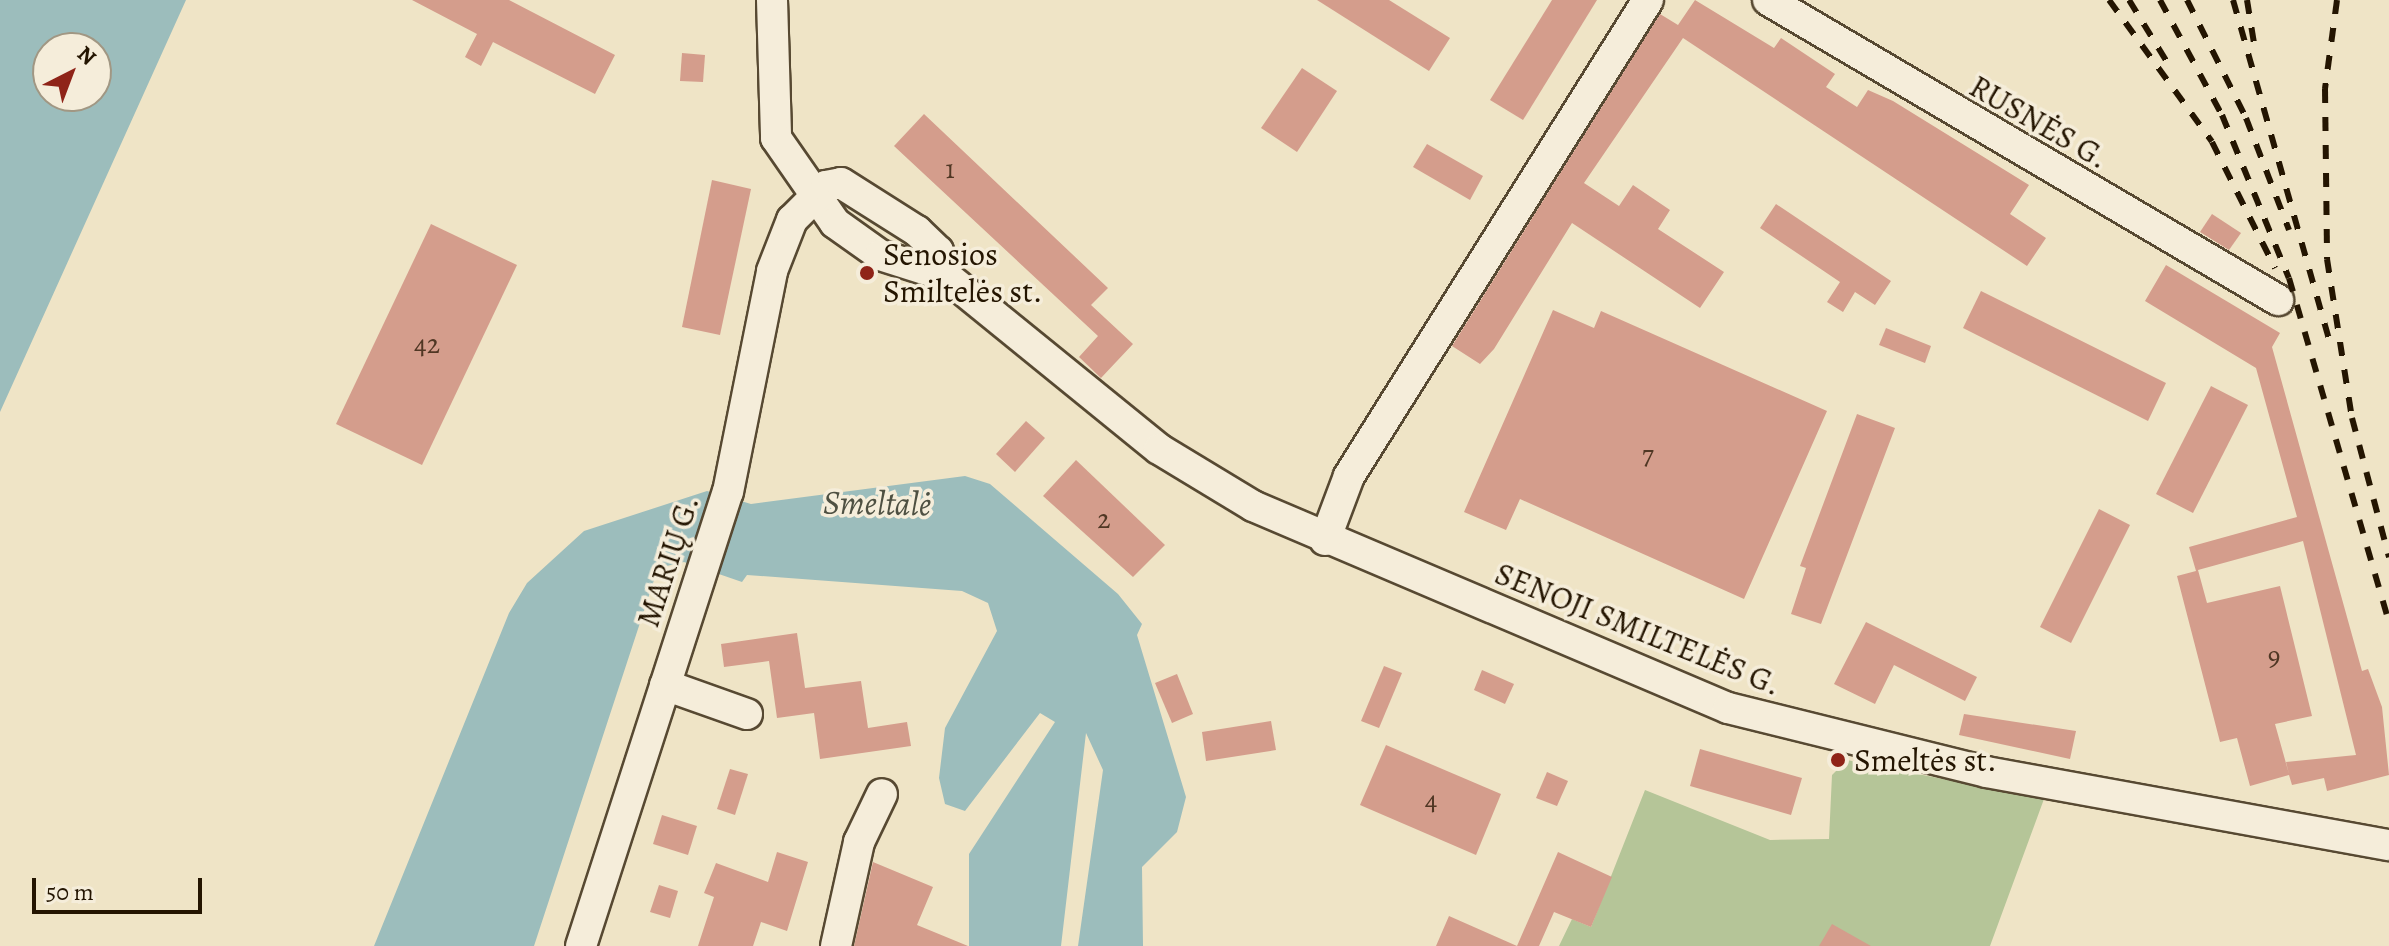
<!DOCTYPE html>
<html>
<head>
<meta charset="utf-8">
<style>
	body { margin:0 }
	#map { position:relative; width:2389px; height:946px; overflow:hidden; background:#efe4c6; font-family:Alegreya,serif }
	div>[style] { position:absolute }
	.green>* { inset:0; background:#b5c598 }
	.water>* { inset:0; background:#9cbdbc }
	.building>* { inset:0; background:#d49d8c }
	.roads { filter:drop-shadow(2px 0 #574932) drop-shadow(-2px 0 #574932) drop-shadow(0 2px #574932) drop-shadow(0 -2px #574932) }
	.minor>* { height:30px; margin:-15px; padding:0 15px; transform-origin:15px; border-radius:15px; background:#f5edda }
	.rail>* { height:6px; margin-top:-3px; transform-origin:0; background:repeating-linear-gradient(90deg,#241501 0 14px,transparent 0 28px) }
	.dots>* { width:22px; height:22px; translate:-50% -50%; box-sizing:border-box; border:4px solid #f5edda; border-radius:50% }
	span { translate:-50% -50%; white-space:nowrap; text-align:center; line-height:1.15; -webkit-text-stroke:7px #f5edda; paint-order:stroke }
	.number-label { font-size:28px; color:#503724 }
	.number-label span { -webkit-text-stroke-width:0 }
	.street-label { font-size:32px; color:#241501 }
	.poi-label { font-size:32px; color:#241501 }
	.left { translate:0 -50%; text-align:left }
	.water-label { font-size:34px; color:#4e5042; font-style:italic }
	.north { position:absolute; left:32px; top:32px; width:80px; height:80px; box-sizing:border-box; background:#f5edda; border:2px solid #a19783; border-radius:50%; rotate:42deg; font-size:22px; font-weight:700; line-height:32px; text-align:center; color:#241501 }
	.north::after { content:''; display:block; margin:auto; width:28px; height:36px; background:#8f2418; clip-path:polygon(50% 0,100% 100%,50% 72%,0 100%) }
	.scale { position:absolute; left:32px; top:878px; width:170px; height:36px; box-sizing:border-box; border:4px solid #241501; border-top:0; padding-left:10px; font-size:24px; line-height:28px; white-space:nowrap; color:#241501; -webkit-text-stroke:6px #f5edda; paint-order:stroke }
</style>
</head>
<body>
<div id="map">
	<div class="green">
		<i style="clip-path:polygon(1847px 760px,2044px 799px,1990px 946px,1559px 946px,1572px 919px,1591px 927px,1645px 790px,1770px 840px,1829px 839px,1832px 775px)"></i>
	</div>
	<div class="water">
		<i style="clip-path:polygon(evenodd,0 0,186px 0,0 412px,0 0,96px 48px,96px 96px,48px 96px,48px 48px,96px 48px)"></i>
		<i style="clip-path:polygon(965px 476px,990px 484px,1118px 594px,1142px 624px,1137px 635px,1186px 797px,1177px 832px,1142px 867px,1143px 946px,1078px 946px,1103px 770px,1086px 733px,1061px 946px,969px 946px,969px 854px,1055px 722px,1040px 713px,965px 811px,945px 804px,939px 778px,945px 728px,997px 631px,988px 603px,962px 591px,747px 575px,742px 582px,684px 562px,658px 568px,534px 946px,374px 946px,509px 613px,527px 583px,584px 531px,707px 491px,751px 504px)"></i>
	</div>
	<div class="building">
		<i style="clip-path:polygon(412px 0,509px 0,615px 55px,595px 94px,493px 42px,481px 66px,465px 57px,477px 34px)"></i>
		<i style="clip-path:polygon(1317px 0,1389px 0,1450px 38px,1429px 71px)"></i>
		<i style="clip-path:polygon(1552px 0,1597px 0,1523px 120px,1490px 100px)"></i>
		<i style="clip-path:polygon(1695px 0,1774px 48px,1781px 38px,1835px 74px,1826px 87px,1857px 107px,1868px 90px,1893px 101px,2029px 185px,2010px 214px,2046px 238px,2027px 266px,1683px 38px,1584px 183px,1619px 206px,1633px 185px,1670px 210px,1658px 229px,1724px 272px,1700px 308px,1572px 223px,1494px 349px,1480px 364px,1452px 346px,1660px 14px,1678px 25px)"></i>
		<i style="clip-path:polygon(682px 53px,705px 55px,703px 82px,680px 81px)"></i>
		<i style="clip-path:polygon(1302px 68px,1337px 91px,1297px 152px,1261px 128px)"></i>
		<i style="clip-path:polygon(924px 114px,1108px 288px,1091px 305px,1133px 344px,1101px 378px,1079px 357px,1098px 336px,894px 146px)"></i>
		<i style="clip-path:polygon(1427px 144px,1483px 176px,1470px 200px,1413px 167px)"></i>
		<i style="clip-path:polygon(712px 180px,751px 189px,720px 335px,682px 327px)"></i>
		<i style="clip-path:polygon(1776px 204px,1891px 281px,1875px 305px,1855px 292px,1843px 312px,1827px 302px,1840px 282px,1760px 228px)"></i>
		<i style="clip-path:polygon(2212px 214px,2241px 233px,2229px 250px,2200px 232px)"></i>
		<i style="clip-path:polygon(431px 224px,517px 265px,422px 465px,336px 424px)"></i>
		<i style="clip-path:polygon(evenodd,2166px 265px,2280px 333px,2272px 347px,2362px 671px,2368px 669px,2382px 707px,2389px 775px,2327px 791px,2324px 778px,2292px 785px,2289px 775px,2250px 786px,2237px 738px,2220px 742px,2177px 576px,2196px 571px,2189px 547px,2297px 517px,2256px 368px,2145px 301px,2166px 265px,2303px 541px,2356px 755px,2286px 762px,2289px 774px,2275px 724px,2312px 716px,2280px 586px,2207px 603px,2198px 570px,2303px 541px)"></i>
		<i style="clip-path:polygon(1981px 291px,2166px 383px,2148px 421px,1963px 328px)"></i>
		<i style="clip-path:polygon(1553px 310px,1594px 328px,1601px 311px,1827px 411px,1744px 599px,1520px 499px,1506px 530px,1464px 512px)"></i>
		<i style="clip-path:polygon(1886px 328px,1931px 346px,1925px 363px,1879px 345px)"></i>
		<i style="clip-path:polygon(2211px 386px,2248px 405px,2193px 513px,2156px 494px)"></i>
		<i style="clip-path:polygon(1857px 414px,1895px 428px,1821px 624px,1791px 614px,1806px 568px,1800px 566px)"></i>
		<i style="clip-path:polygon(1026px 421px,1045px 438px,1015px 472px,996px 454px)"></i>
		<i style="clip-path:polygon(1076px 460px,1165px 545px,1133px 577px,1043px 496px)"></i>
		<i style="clip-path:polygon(2099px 509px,2130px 525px,2071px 643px,2040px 627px)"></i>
		<i style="clip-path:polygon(1866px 622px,1977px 677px,1965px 701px,1894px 665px,1875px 704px,1834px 684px)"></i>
		<i style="clip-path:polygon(797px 633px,805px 688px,861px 681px,868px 728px,907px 722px,911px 746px,820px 759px,814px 713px,777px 718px,769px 661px,724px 667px,721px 644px)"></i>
		<i style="clip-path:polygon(1384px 666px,1402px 673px,1379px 728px,1361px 721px)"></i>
		<i style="clip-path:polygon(1482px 670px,1514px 684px,1505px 704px,1474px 690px)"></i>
		<i style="clip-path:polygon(1177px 674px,1193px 714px,1172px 723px,1155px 683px)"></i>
		<i style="clip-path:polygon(1964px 714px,2076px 731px,2070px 759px,1959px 735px)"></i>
		<i style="clip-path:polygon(1271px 721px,1276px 750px,1206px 761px,1202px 732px)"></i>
		<i style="clip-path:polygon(1386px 745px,1501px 794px,1476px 855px,1360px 805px)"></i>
		<i style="clip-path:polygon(1700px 749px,1802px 778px,1791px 815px,1690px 786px)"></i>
		<i style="clip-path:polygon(730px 769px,748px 774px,735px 815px,717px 809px)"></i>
		<i style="clip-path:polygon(1547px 772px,1568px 781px,1557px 806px,1536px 798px)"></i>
		<i style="clip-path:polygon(662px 815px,697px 826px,688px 855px,653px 844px)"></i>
		<i style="clip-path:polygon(777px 852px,808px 862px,787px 931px,761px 922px,753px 946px,698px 946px,714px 897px,704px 893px,716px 863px,768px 882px)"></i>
		<i style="clip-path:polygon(1558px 852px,1612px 877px,1591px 927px,1554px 912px,1539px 946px,1436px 946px,1449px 916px,1517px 946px)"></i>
		<i style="clip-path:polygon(873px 862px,933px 887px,917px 925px,968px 946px,854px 946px)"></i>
		<i style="clip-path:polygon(659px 885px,678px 891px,670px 918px,650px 912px)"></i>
		<i style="clip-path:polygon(1832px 924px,1871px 946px,1819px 946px)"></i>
	</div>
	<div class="roads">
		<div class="minor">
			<i style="left:772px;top:0;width:138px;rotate:88.3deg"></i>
			<i style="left:776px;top:138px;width:103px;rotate:55.2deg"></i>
			<i style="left:835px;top:223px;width:55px;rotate:35.4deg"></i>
			<i style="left:880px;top:255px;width:69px;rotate:17.7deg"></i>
			<i style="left:946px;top:276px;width:274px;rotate:39.1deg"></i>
			<i style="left:1159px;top:449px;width:110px;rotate:31.2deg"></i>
			<i style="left:1253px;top:506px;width:516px;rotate:23.04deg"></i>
			<i style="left:1728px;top:708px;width:266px;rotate:13.9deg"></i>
			<i style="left:1986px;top:772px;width:410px;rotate:10.3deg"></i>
			<i style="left:1768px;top:0;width:592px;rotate:30.47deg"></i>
			<i style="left:1325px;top:540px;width:68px;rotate:-69.4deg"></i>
			<i style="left:1349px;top:476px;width:562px;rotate:-57.86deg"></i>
			<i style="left:665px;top:685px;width:87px;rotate:19.5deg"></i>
			<i style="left:581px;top:946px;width:477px;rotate:-72.1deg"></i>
			<i style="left:728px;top:492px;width:225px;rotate:-78.7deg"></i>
			<i style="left:772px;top:271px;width:55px;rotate:-68.6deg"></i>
			<i style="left:792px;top:220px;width:48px;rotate:-45deg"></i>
			<i style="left:826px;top:186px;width:15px;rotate:-11deg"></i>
			<i style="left:841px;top:183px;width:90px;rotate:32.3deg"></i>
			<i style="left:917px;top:231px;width:29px;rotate:44deg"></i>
			<i style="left:938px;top:251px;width:26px;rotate:72deg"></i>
			<i style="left:836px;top:946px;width:107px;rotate:-77.5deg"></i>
			<i style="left:859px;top:842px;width:53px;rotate:-64.4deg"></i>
		</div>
	</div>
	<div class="rail">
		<i style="left:2109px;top:0;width:175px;rotate:54deg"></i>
		<i style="left:2212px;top:142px;width:141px;rotate:63.4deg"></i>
		<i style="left:2129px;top:0;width:73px;rotate:58.5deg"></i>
		<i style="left:2160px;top:0;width:131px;rotate:61.7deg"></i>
		<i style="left:2222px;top:115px;width:176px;rotate:67.7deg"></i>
		<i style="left:2289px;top:278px;width:358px;rotate:73.8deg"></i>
		<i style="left:2187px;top:0;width:132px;rotate:63.4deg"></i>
		<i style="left:2246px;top:118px;width:120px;rotate:69deg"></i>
		<i style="left:2233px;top:0;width:363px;rotate:74.2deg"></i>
		<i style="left:2247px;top:0;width:44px;rotate:80.8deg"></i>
		<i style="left:2337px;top:0;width:90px;rotate:97.7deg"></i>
		<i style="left:2325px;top:89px;width:170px;rotate:89.3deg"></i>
		<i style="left:2327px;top:259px;width:161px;rotate:81.1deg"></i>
		<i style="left:2352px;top:418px;width:144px;rotate:75.1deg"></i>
	</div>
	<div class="dots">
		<i style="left:867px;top:273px;background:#8f2418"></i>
		<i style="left:1838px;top:760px;background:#8f2418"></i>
	</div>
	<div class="number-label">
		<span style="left:950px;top:169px">1</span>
		<span style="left:427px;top:344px">42</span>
		<span style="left:1648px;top:455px">7</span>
		<span style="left:1104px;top:519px">2</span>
		<span style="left:2274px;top:656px">9</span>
		<span style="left:1431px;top:800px">4</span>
	</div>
	<div class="street-label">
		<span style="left:2039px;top:122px;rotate:30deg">RUSNĖS G.</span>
		<span style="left:668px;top:561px;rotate:-72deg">MARIŲ G.</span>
		<span style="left:1638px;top:629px;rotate:22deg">SENOJI SMILTELĖS G.</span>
	</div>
	<div class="poi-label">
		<span class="left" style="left:883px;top:273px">Senosios<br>Smiltelės st.</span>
		<span class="left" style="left:1854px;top:760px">Smeltės st.</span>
	</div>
	<div class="water-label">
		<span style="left:877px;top:503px;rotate:1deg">Smeltalė</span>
	</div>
	<div class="north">N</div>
	<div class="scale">50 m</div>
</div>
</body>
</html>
